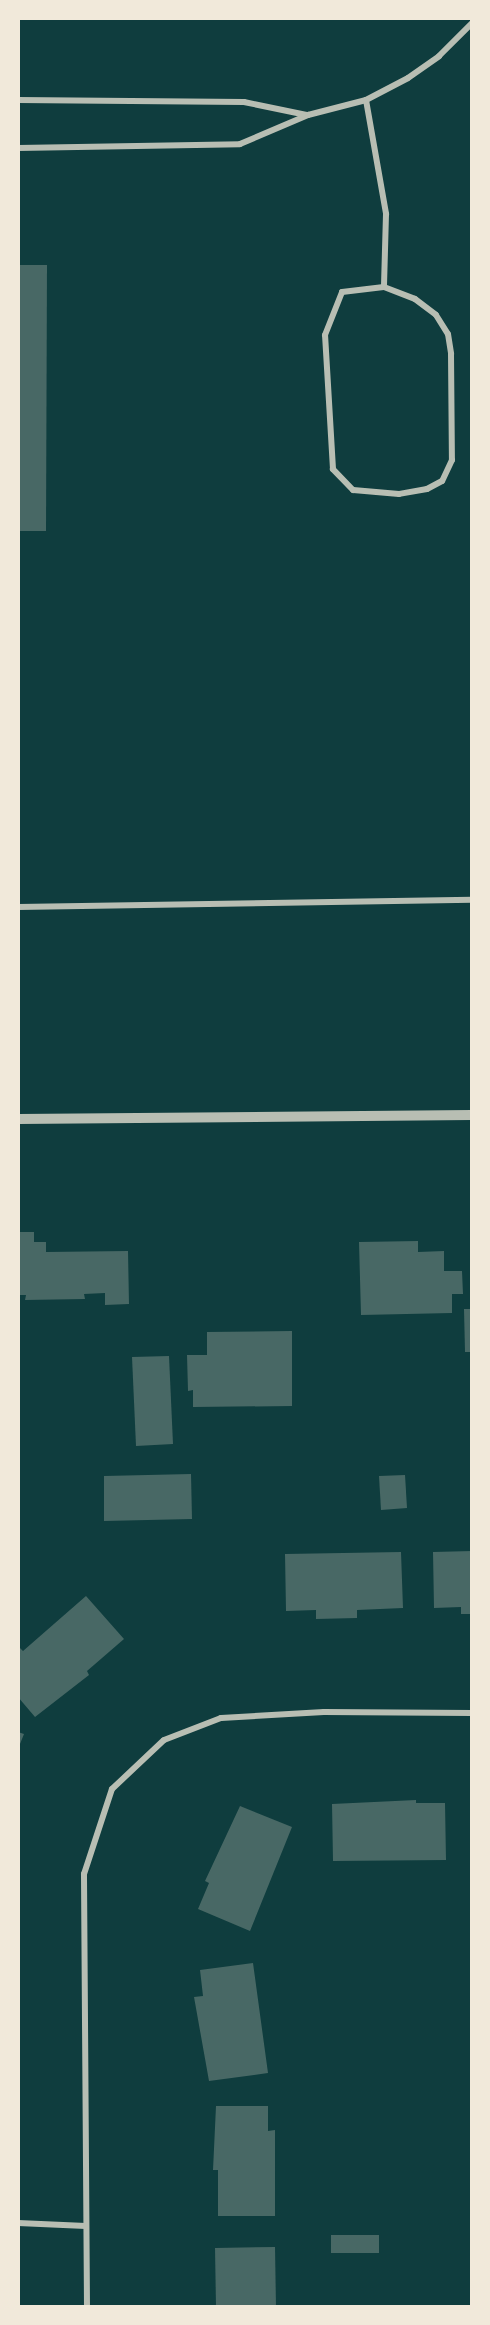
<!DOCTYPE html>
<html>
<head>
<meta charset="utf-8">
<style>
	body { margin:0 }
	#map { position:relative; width:490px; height:2325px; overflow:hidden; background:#0f3d3e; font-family:"Titillium Web",sans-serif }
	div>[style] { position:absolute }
	.building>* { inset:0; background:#486865 }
	.minor>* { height:6px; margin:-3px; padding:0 3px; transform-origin:3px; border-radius:3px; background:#b8beb3 }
	.tertiary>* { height:10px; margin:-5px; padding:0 5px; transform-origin:5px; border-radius:5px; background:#b8beb3 }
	span { translate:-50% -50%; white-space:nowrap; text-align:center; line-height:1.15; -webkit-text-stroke:5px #f1e9da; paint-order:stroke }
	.frame { position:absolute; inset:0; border:20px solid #f1e9da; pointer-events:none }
</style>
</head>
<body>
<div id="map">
	<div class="building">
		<i style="clip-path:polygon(18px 265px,47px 265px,46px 531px,18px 531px)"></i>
		<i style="clip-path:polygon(18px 1232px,34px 1232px,34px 1242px,46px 1242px,46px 1252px,128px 1251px,129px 1304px,105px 1305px,105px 1293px,84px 1294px,85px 1299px,25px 1300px,26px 1295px,18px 1295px)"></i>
		<i style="clip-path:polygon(418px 1241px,418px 1252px,444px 1251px,444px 1271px,462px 1271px,463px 1294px,452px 1294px,452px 1313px,361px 1315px,359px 1242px)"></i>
		<i style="clip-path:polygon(464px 1309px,472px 1309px,472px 1352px,465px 1352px)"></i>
		<i style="clip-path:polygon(292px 1331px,292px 1406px,193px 1407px,193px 1390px,188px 1391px,187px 1355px,207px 1355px,207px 1332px)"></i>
		<i style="clip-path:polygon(169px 1356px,173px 1444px,136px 1446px,132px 1357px)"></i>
		<i style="clip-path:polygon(191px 1474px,192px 1519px,104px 1521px,104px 1476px)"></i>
		<i style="clip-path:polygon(405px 1475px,407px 1508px,381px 1510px,379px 1476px)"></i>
		<i style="clip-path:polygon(472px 1551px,472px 1614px,461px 1614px,461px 1607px,434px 1608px,433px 1552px)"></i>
		<i style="clip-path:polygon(401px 1552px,403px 1608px,357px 1610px,357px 1618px,316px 1619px,316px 1610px,286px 1611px,285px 1554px)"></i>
		<i style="clip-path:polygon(86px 1596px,124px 1639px,87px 1671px,89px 1675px,35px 1717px,18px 1697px,18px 1646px,23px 1651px)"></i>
		<i style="clip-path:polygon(18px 1732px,24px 1734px,18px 1749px)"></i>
		<i style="clip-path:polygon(416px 1800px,416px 1803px,445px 1803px,446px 1860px,333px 1861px,332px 1804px)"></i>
		<i style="clip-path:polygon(240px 1806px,292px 1827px,250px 1931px,198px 1909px,209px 1883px,205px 1881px)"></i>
		<i style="clip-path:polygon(253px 1963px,268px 2073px,209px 2081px,194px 1997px,203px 1996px,200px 1970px)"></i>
		<i style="clip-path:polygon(216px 2106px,268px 2106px,268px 2131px,275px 2130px,275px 2216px,218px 2216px,218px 2170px,213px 2170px)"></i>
		<i style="clip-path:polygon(331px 2235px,379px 2235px,379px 2253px,331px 2253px)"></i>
		<i style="clip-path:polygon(275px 2247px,276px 2307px,216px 2307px,215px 2248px)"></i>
	</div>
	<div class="minor">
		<i style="left:18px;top:100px;width:226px;rotate:0.5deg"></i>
		<i style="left:244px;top:102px;width:64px;rotate:11.7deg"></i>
		<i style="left:366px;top:100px;width:116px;rotate:80deg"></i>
		<i style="left:386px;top:214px;width:73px;rotate:91.6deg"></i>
		<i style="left:18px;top:148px;width:222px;rotate:-1deg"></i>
		<i style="left:240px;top:144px;width:74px;rotate:-23.1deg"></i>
		<i style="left:308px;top:115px;width:60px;rotate:-14.5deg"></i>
		<i style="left:366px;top:100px;width:47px;rotate:-27.6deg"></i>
		<i style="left:408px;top:78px;width:38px;rotate:-35deg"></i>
		<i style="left:439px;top:56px;width:47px;rotate:-45deg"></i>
		<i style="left:384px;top:287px;width:33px;rotate:21deg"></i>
		<i style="left:415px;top:299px;width:26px;rotate:37deg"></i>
		<i style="left:436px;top:315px;width:22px;rotate:58deg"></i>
		<i style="left:448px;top:334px;width:20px;rotate:81deg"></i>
		<i style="left:451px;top:354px;width:106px;rotate:89.5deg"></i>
		<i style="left:452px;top:460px;width:23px;rotate:115deg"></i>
		<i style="left:442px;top:481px;width:17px;rotate:152deg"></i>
		<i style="left:427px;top:489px;width:28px;rotate:170deg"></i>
		<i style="left:399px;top:494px;width:46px;rotate:-175deg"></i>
		<i style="left:353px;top:490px;width:29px;rotate:-134deg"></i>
		<i style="left:333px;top:469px;width:134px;rotate:-93.4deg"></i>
		<i style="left:325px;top:335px;width:46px;rotate:-68.4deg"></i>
		<i style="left:342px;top:292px;width:42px;rotate:-6.8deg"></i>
		<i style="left:18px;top:907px;width:454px;rotate:-0.9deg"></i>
		<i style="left:18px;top:2223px;width:68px;rotate:2.5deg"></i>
		<i style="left:87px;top:2307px;width:433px;rotate:-90.4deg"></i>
		<i style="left:84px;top:1874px;width:89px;rotate:-71.8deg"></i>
		<i style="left:112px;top:1789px;width:71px;rotate:-43.3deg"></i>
		<i style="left:164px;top:1740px;width:61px;rotate:-21.1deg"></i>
		<i style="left:221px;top:1718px;width:103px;rotate:-3.3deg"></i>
		<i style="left:324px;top:1712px;width:148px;rotate:0.4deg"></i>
	</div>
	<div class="tertiary">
		<i style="left:18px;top:1119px;width:454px;rotate:-0.5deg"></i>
	</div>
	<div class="frame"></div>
</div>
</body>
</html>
